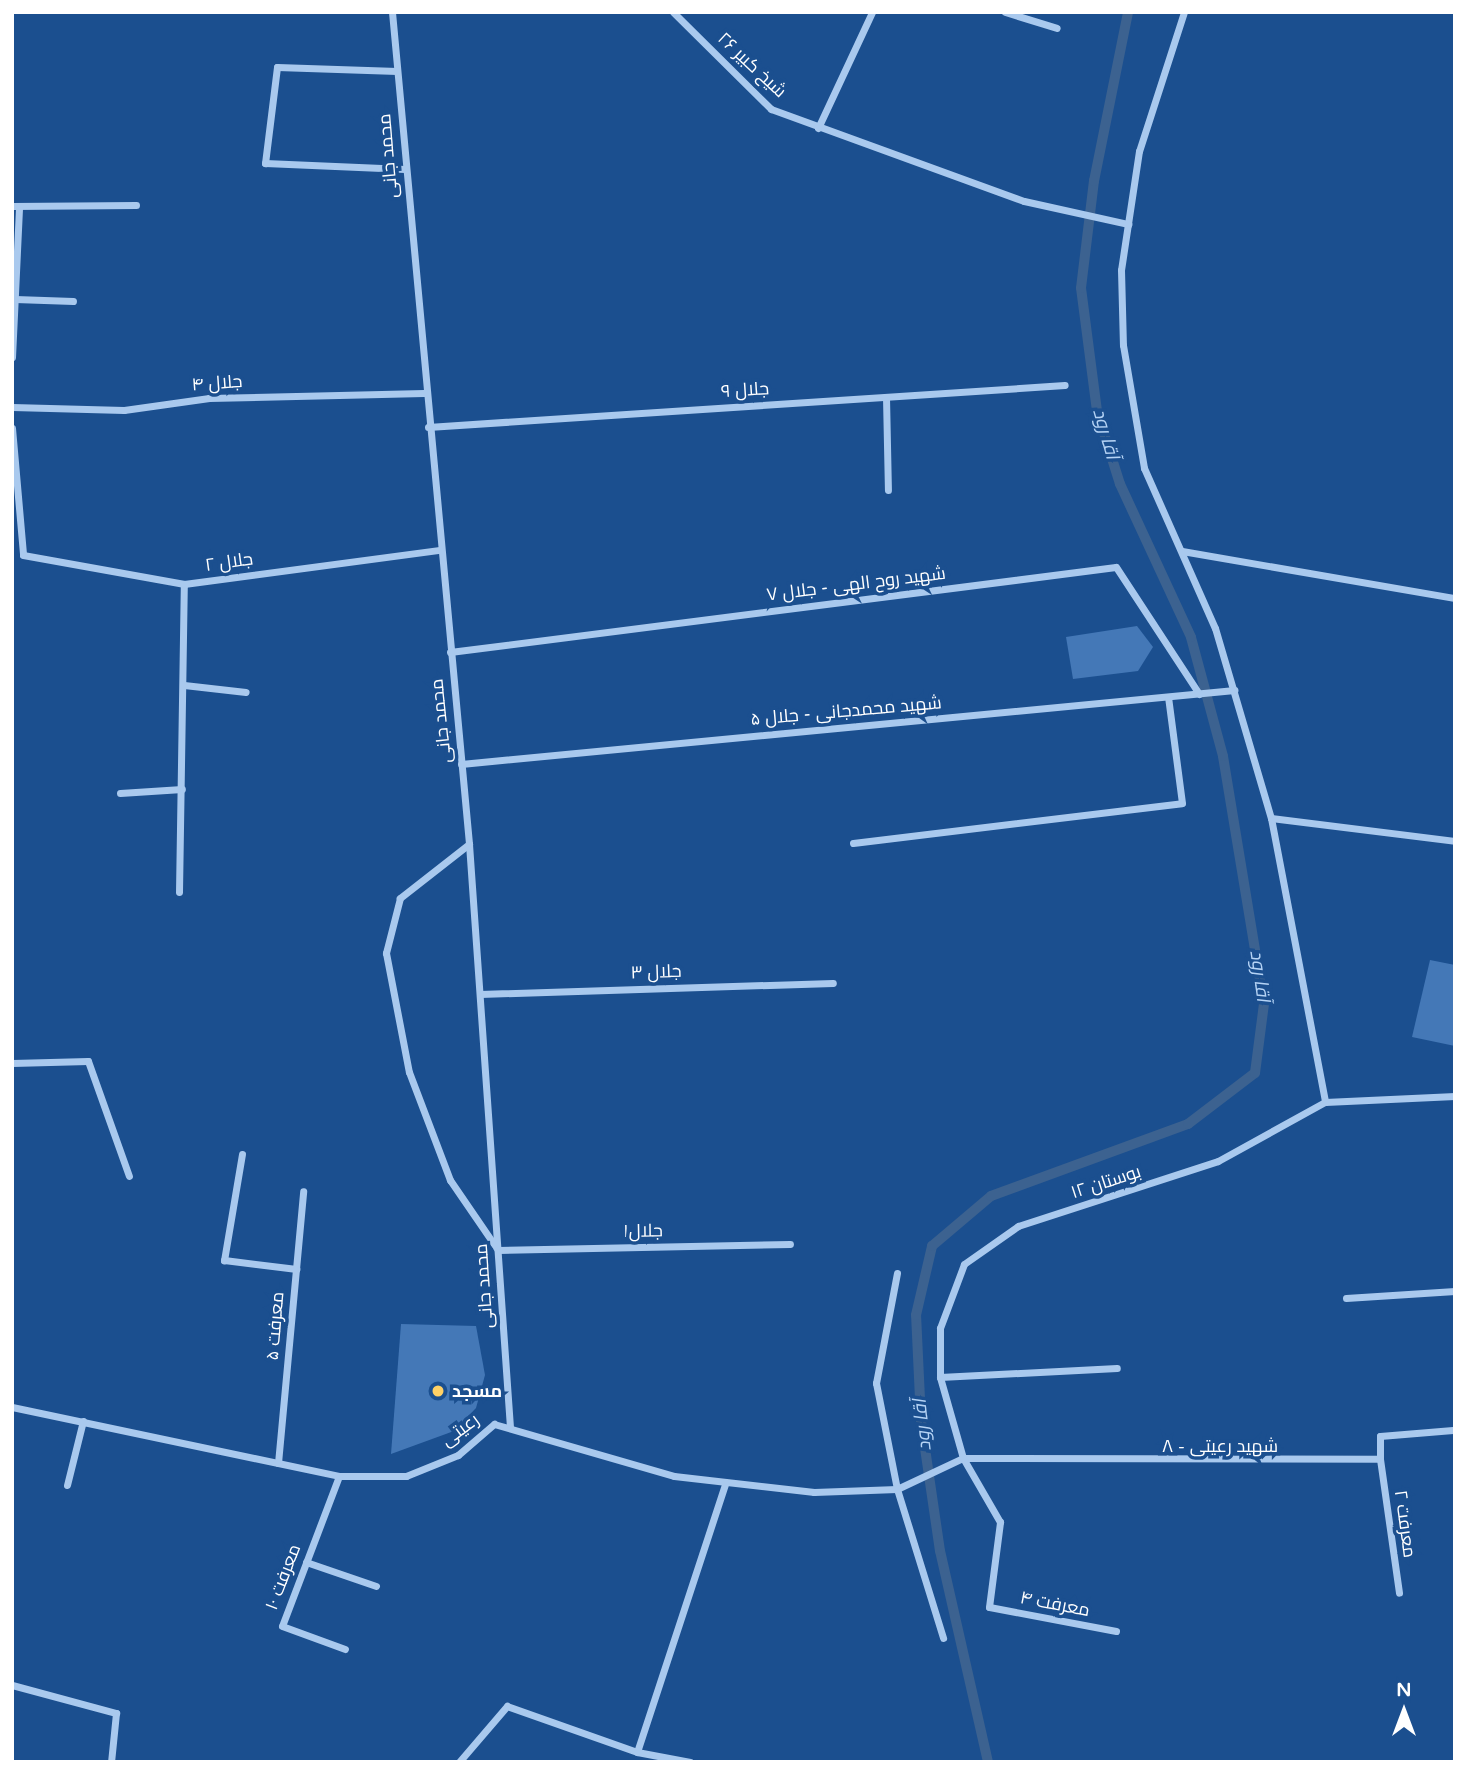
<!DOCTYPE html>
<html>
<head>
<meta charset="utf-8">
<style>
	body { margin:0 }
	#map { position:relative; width:1467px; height:1774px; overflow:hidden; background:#1b4f8f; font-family:"Varela Round",Cairo,sans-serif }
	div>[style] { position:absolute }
	.stream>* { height:10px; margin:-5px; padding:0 5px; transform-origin:5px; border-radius:5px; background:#3c6290 }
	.building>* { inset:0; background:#4478b7 }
	.minor>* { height:7px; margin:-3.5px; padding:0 3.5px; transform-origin:3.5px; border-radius:3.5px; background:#a9c9ee }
	.dots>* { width:19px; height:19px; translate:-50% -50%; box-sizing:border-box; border:4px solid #1b4f8f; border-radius:50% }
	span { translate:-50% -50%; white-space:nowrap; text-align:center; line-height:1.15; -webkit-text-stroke:7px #1b4f8f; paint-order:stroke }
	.street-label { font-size:18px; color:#fff }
	.poi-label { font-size:18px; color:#fff; font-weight:700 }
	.left { translate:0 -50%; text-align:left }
	.water-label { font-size:19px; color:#b5d3f5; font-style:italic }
	.frame { position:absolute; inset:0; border:14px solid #fff; pointer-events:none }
	.north { position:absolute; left:1369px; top:1676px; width:70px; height:70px; -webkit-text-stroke:5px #1b4f8f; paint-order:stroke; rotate:0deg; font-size:19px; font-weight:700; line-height:28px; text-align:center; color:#fff }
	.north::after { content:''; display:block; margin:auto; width:24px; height:32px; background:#fff; clip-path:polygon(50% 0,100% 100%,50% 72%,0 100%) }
</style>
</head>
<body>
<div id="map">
	<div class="stream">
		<i style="left:988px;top:1762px;width:216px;rotate:-102.8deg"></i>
		<i style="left:940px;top:1551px;width:132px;rotate:-98.3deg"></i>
		<i style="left:921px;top:1420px;width:105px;rotate:-92.7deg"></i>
		<i style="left:916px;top:1315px;width:71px;rotate:-76.9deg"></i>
		<i style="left:932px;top:1246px;width:77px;rotate:-40.3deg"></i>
		<i style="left:991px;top:1196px;width:210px;rotate:-20.1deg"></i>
		<i style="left:1188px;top:1124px;width:84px;rotate:-37.3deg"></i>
		<i style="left:1255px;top:1073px;width:70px;rotate:-82.6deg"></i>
		<i style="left:1264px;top:1004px;width:251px;rotate:-99.4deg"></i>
		<i style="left:1223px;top:756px;width:123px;rotate:-105.1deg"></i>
		<i style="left:1191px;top:637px;width:169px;rotate:-114.9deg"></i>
		<i style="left:1120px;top:484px;width:77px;rotate:-107.5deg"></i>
		<i style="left:1097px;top:411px;width:124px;rotate:-97.4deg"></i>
		<i style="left:1081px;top:288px;width:108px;rotate:-83.1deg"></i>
		<i style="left:1094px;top:181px;width:172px;rotate:-78.6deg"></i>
	</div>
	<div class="building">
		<i style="clip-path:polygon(1137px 626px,1153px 647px,1138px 671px,1073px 679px,1066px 637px)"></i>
		<i style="clip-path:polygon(1430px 960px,1455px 965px,1455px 1046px,1412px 1037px)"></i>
		<i style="clip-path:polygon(401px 1324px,476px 1326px,485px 1375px,476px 1408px,454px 1431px,391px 1454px)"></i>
	</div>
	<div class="minor">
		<i style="left:392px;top:12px;width:836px;rotate:84.71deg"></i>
		<i style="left:469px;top:844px;width:585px;rotate:85.98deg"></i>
		<i style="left:673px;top:12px;width:138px;rotate:44.7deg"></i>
		<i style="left:771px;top:109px;width:269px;rotate:20deg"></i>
		<i style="left:1024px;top:201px;width:107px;rotate:12.5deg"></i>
		<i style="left:1005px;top:12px;width:54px;rotate:17.1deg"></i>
		<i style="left:1184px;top:12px;width:146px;rotate:107.9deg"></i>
		<i style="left:1139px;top:151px;width:120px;rotate:98.6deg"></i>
		<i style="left:1121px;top:270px;width:75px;rotate:88.5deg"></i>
		<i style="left:1123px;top:345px;width:125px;rotate:80.3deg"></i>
		<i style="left:1144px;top:468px;width:175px;rotate:66.1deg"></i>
		<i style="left:1215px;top:628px;width:198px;rotate:73.6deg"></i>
		<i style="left:1271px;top:818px;width:289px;rotate:79.2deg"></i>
		<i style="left:397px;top:71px;width:120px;rotate:-178.1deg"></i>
		<i style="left:277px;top:67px;width:97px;rotate:97.1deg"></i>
		<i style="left:265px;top:163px;width:140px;rotate:2.5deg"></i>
		<i style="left:818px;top:128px;width:128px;rotate:-65deg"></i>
		<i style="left:12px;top:206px;width:124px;rotate:-0.5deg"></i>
		<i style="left:15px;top:299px;width:58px;rotate:2deg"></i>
		<i style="left:12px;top:357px;width:150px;rotate:-87.3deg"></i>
		<i style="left:886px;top:397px;width:93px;rotate:88.8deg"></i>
		<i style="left:12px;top:407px;width:112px;rotate:1.5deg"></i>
		<i style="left:124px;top:410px;width:86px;rotate:-8deg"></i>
		<i style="left:209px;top:398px;width:215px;rotate:-1.3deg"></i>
		<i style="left:428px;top:427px;width:638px;rotate:-3.77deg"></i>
		<i style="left:12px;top:428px;width:127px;rotate:85deg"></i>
		<i style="left:23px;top:555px;width:164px;rotate:10.2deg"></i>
		<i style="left:184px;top:584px;width:258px;rotate:-7.6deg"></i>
		<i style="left:1182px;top:551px;width:277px;rotate:9.8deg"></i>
		<i style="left:450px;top:652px;width:671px;rotate:-7.27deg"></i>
		<i style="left:1116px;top:567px;width:152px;rotate:56.8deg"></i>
		<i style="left:184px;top:685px;width:62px;rotate:6.4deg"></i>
		<i style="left:461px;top:764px;width:777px;rotate:-5.47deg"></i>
		<i style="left:120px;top:793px;width:62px;rotate:-3.7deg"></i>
		<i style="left:1271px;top:818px;width:185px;rotate:7.1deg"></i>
		<i style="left:853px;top:843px;width:331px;rotate:-6.9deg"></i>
		<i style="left:1182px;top:803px;width:107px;rotate:-97.5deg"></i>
		<i style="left:469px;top:844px;width:88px;rotate:142deg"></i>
		<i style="left:400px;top:898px;width:57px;rotate:104.3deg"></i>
		<i style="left:386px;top:953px;width:121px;rotate:79.1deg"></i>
		<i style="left:409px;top:1072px;width:116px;rotate:69.2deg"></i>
		<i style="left:450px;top:1180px;width:85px;rotate:55.6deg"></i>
		<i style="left:498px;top:1250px;width:292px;rotate:-1.2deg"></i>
		<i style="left:179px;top:892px;width:308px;rotate:-89.1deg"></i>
		<i style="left:480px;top:994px;width:353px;rotate:-1.8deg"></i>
		<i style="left:12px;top:1063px;width:76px;rotate:-1.5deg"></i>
		<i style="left:88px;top:1061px;width:122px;rotate:70.4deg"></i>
		<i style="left:242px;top:1154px;width:108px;rotate:99.6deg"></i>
		<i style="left:224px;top:1260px;width:73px;rotate:7.1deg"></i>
		<i style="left:897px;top:1273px;width:112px;rotate:100.8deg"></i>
		<i style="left:876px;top:1383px;width:108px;rotate:78.8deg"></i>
		<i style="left:897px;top:1489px;width:156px;rotate:72.8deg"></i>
		<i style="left:1346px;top:1298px;width:109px;rotate:-3.7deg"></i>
		<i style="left:940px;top:1377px;width:177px;rotate:-2.9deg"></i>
		<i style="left:12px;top:1407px;width:334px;rotate:11.9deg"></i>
		<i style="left:339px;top:1476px;width:67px"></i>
		<i style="left:406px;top:1476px;width:56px;rotate:-22deg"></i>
		<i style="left:458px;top:1455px;width:48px;rotate:-40.7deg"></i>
		<i style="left:494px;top:1424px;width:187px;rotate:16.1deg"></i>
		<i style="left:674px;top:1476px;width:141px;rotate:6.5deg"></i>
		<i style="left:814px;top:1492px;width:83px;rotate:-2.1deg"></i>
		<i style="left:897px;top:1489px;width:73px;rotate:-25.2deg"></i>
		<i style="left:963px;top:1458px;width:417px;rotate:0.1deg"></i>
		<i style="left:1380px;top:1459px;width:23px;rotate:-90deg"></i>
		<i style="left:1380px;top:1436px;width:73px;rotate:-4.7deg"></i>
		<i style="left:1380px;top:1459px;width:135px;rotate:81.9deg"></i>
		<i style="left:278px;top:1463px;width:273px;rotate:-84.7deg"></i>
		<i style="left:339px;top:1476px;width:160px;rotate:110.8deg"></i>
		<i style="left:282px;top:1626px;width:67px;rotate:20.1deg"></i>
		<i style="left:67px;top:1485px;width:66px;rotate:-76deg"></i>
		<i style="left:306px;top:1562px;width:74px;rotate:18.9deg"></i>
		<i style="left:1116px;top:1631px;width:129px;rotate:-169.3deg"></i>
		<i style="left:989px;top:1607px;width:86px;rotate:-82.6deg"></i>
		<i style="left:1000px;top:1522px;width:74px;rotate:-120deg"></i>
		<i style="left:963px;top:1458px;width:84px;rotate:-105.9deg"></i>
		<i style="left:940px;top:1377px;width:49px;rotate:-90deg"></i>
		<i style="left:940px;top:1328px;width:68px;rotate:-69.4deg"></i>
		<i style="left:964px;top:1264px;width:66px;rotate:-35.1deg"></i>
		<i style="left:1018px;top:1226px;width:210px;rotate:-18deg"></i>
		<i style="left:1218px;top:1161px;width:122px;rotate:-28.9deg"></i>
		<i style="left:1325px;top:1102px;width:130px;rotate:-2.6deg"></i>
		<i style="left:12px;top:1685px;width:108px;rotate:15.1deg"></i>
		<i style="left:116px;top:1713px;width:49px;rotate:95.8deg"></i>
		<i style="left:637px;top:1752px;width:284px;rotate:-71.8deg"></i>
		<i style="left:459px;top:1762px;width:74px;rotate:-49.4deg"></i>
		<i style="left:507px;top:1706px;width:138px;rotate:19.5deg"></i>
		<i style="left:637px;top:1752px;width:54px;rotate:10.7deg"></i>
	</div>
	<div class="dots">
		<i style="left:438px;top:1391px;background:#ffd166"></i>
	</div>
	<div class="street-label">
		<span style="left:752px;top:65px;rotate:43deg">شیخ کبیر ۲۶</span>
		<span style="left:388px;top:156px;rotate:-95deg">محمد جانی</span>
		<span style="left:217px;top:383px;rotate:-4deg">جلال ۴</span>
		<span style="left:745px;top:390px;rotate:-4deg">جلال ۹</span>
		<span style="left:229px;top:562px;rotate:-8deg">جلال ۲</span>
		<span style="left:856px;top:584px;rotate:-7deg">شهید روح الهی - جلال ۷</span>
		<span style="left:846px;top:711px;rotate:-5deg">شهید محمدجانی - جلال ۵</span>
		<span style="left:441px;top:721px;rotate:-96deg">محمد جانی</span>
		<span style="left:656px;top:972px;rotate:-2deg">جلال ۳</span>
		<span style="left:1106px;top:1182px;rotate:-18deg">بوستان ۱۲</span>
		<span style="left:643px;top:1231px;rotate:-1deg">جلال۱</span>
		<span style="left:484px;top:1286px;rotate:-94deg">محمد جانی</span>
		<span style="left:275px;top:1326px;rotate:-85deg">معرفت ۵</span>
		<span style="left:460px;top:1430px;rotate:-36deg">رعیتی</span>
		<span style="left:1220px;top:1446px">شهید رعیتی - ۸</span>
		<span style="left:1405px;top:1524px;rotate:82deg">معرفت ۲</span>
		<span style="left:283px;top:1577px;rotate:-69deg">معرفت ۱۰</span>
		<span style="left:1055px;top:1604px;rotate:11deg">معرفت ۴</span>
	</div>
	<div class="poi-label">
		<span class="left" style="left:452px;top:1391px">مسجد</span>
	</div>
	<div class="water-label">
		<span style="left:1105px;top:434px;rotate:74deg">آقا رود</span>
		<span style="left:1259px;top:976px;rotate:82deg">آقا رود</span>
		<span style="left:923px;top:1425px;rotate:-96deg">آقا رود</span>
	</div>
	<div class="frame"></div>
	<div class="north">N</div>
</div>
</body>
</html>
